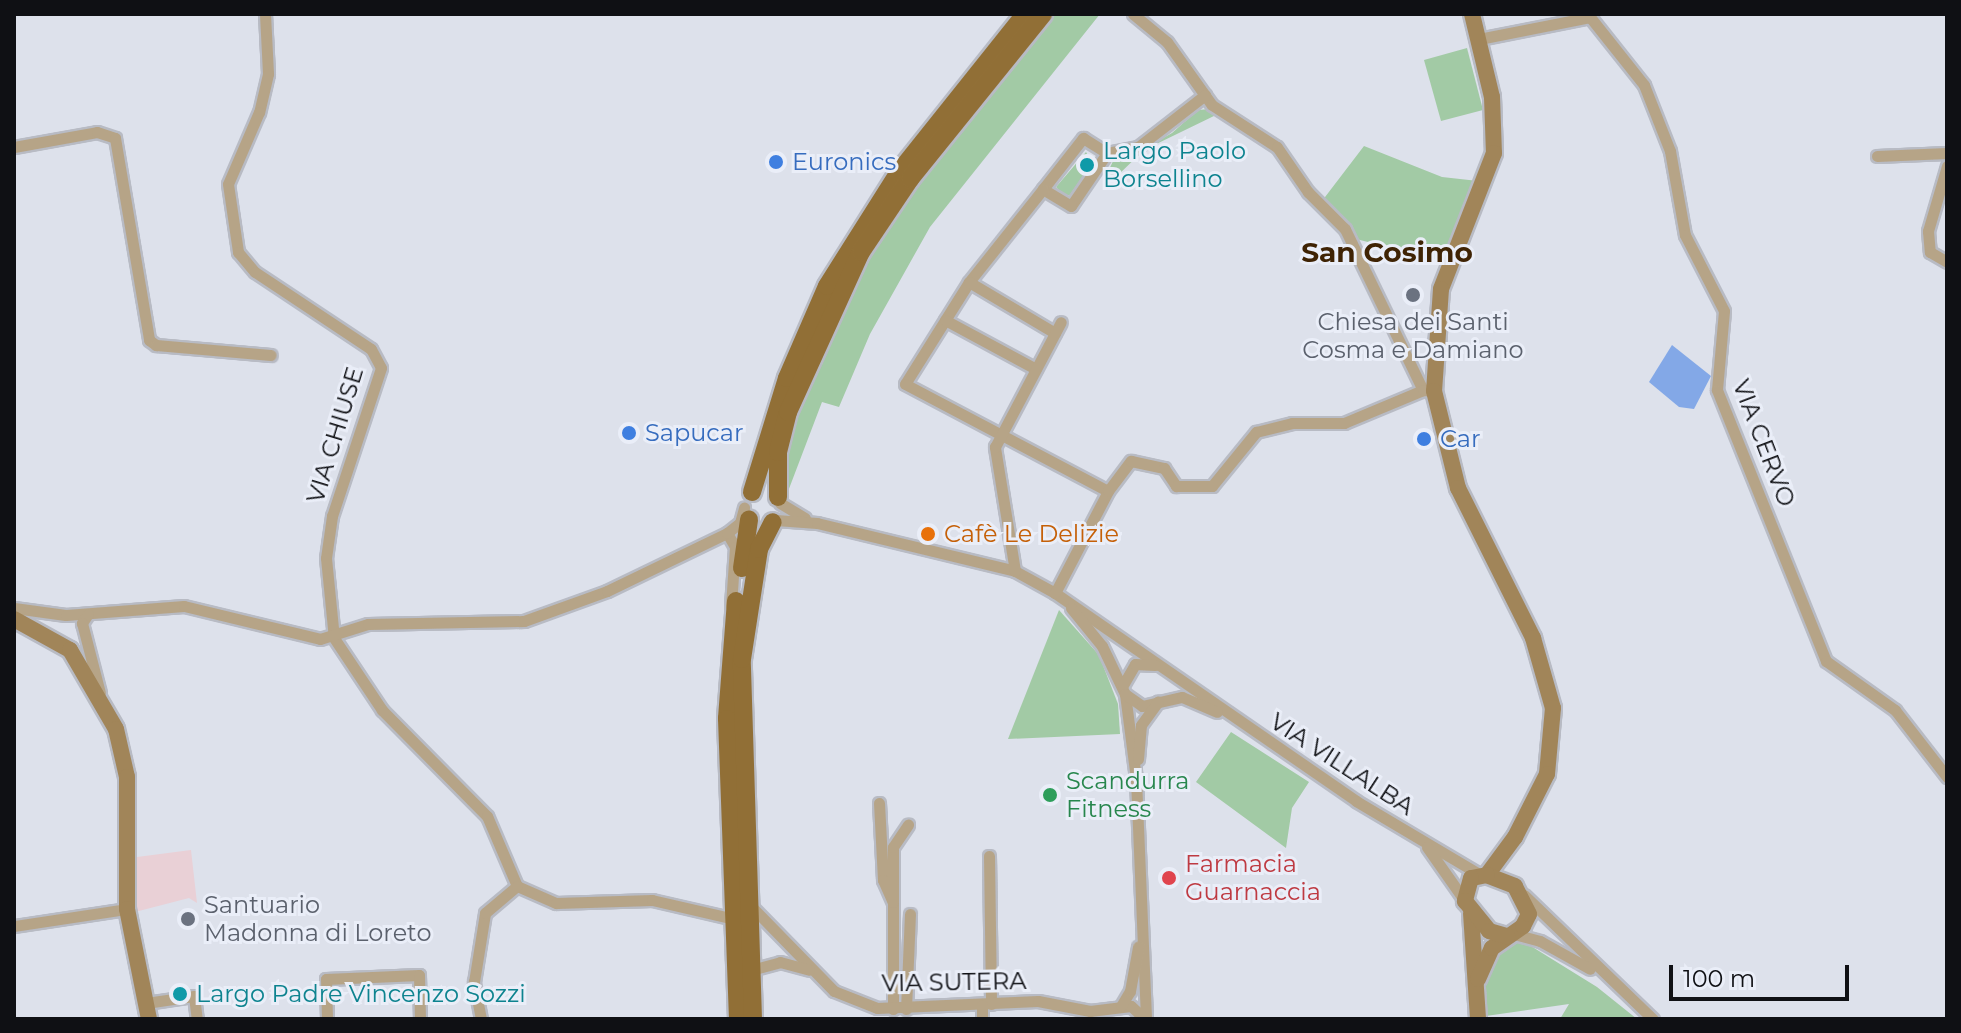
<!DOCTYPE html>
<html>
<head>
<meta charset="utf-8">
<style>
	body { margin:0 }
	#map { position:relative; width:1961px; height:1033px; overflow:hidden; background:#dde1eb; font-family:Montserrat,sans-serif }
	div>[style] { position:absolute }
	.education>* { inset:0; background:#e9d0d6 }
	.green>* { inset:0; background:#a2caa5 }
	.water>* { inset:0; background:#83a8e7 }
	.roads { filter:drop-shadow(2px 0 #b8bbc4) drop-shadow(-2px 0 #b8bbc4) drop-shadow(0 2px #b8bbc4) drop-shadow(0 -2px #b8bbc4) }
	.street>* { height:11px; margin:-5.5px; padding:0 5.5px; transform-origin:5.5px; border-radius:5.5px; background:#b6a487 }
	.secondary>* { height:16px; margin:-8px; padding:0 8px; transform-origin:8px; border-radius:8px; background:#a18559 }
	.primary>* { height:18px; margin:-9px; padding:0 9px; transform-origin:9px; border-radius:9px; background:#916f36 }
	.dots>* { width:22px; height:22px; translate:-50% -50%; box-sizing:border-box; border:4px solid #eaeef8; border-radius:50% }
	span { translate:-50% -50%; white-space:nowrap; text-align:center; line-height:1.15; -webkit-text-stroke:6px #eaeef8; paint-order:stroke }
	.culture-label { font-size:24px; color:#0d838f }
	.left { translate:0 -50%; text-align:left }
	.shop-label { font-size:24px; color:#366cbe }
	.worship-label { font-size:24px; color:#5b616d }
	.street-label { font-size:24px; color:#0f1014 }
	.food-label { font-size:24px; color:#c56008 }
	.leisure-label { font-size:24px; color:#27864d }
	.health-label { font-size:24px; color:#be3a42 }
	.quarter-label { font-size:28px; color:#3f2304; font-weight:700 }
	.frame { position:absolute; inset:0; border:16px solid #0f1014; pointer-events:none }
	.scale { position:absolute; left:1669px; top:965px; width:180px; height:36px; box-sizing:border-box; border:4px solid #0f1014; border-top:0; padding-left:10px; font-size:24px; line-height:28px; white-space:nowrap; color:#0f1014; -webkit-text-stroke:6px #eaeef8; paint-order:stroke }
</style>
</head>
<body>
<div id="map">
	<div class="education">
		<i style="clip-path:polygon(191px 850px,197px 903px,189px 898px,135px 912px,137px 857px)"></i>
	</div>
	<div class="green">
		<i style="clip-path:polygon(1053px 14px,1100px 14px,930px 227px,870px 334px,839px 407px,822px 402px,787px 494px,784px 454px,795px 413px,845px 296px,941px 151px)"></i>
		<i style="clip-path:polygon(1467px 48px,1483px 110px,1441px 121px,1424px 60px)"></i>
		<i style="clip-path:polygon(1209px 109px,1216px 115px,1144px 150px,1116px 177px,1105px 178px,1115px 157px,1138px 152px,1172px 133px,1198px 110px)"></i>
		<i style="clip-path:polygon(1364px 146px,1442px 177px,1478px 181px,1443px 261px,1356px 239px,1322px 201px)"></i>
		<i style="clip-path:polygon(1086px 152px,1093px 165px,1072px 195px,1063px 195px,1056px 187px)"></i>
		<i style="clip-path:polygon(1059px 610px,1099px 655px,1118px 704px,1120px 734px,1008px 739px)"></i>
		<i style="clip-path:polygon(1231px 732px,1309px 782px,1292px 808px,1286px 848px,1196px 782px)"></i>
		<i style="clip-path:polygon(1521px 940px,1597px 987px,1637px 1019px,1560px 1019px,1569px 1004px,1486px 1016px,1485px 976px,1491px 957px)"></i>
	</div>
	<div class="water">
		<i style="clip-path:polygon(1672px 345px,1711px 376px,1694px 409px,1679px 407px,1649px 382px)"></i>
	</div>
	<div class="roads">
		<div class="street">
			<i style="left:265px;top:14px;width:60px;rotate:87.1deg"></i>
			<i style="left:268px;top:74px;width:39px;rotate:103deg"></i>
			<i style="left:259px;top:112px;width:78px;rotate:113.3deg"></i>
			<i style="left:228px;top:184px;width:69px;rotate:81.6deg"></i>
			<i style="left:238px;top:252px;width:26px;rotate:50deg"></i>
			<i style="left:255px;top:272px;width:139px;rotate:33.6deg"></i>
			<i style="left:371px;top:349px;width:21px;rotate:62deg"></i>
			<i style="left:381px;top:368px;width:156px;rotate:108.3deg"></i>
			<i style="left:332px;top:516px;width:42px;rotate:98.1deg"></i>
			<i style="left:326px;top:558px;width:80px;rotate:84.3deg"></i>
			<i style="left:334px;top:638px;width:87px;rotate:56.3deg"></i>
			<i style="left:382px;top:710px;width:149px;rotate:45.3deg"></i>
			<i style="left:487px;top:816px;width:76px;rotate:66.8deg"></i>
			<i style="left:1133px;top:14px;width:44px;rotate:39.5deg"></i>
			<i style="left:1167px;top:42px;width:77px;rotate:54.5deg"></i>
			<i style="left:1212px;top:105px;width:77px;rotate:32.9deg"></i>
			<i style="left:1277px;top:147px;width:55px;rotate:55.4deg"></i>
			<i style="left:1308px;top:192px;width:52px;rotate:45deg"></i>
			<i style="left:1345px;top:229px;width:179px;rotate:64.2deg"></i>
			<i style="left:1479px;top:39px;width:113px;rotate:-11.2deg"></i>
			<i style="left:1590px;top:17px;width:87px;rotate:51.5deg"></i>
			<i style="left:1644px;top:85px;width:71px;rotate:68.5deg"></i>
			<i style="left:1670px;top:151px;width:85px;rotate:79.9deg"></i>
			<i style="left:1685px;top:235px;width:85px;rotate:62.8deg"></i>
			<i style="left:1724px;top:311px;width:79px;rotate:95.1deg"></i>
			<i style="left:1717px;top:390px;width:292px;rotate:68.1deg"></i>
			<i style="left:1826px;top:661px;width:85px;rotate:35.4deg"></i>
			<i style="left:1895px;top:710px;width:85px;rotate:52.2deg"></i>
			<i style="left:14px;top:147px;width:84px;rotate:-10.2deg"></i>
			<i style="left:97px;top:132px;width:19px;rotate:18deg"></i>
			<i style="left:115px;top:138px;width:205px;rotate:80.4deg"></i>
			<i style="left:149px;top:340px;width:9px;rotate:36deg"></i>
			<i style="left:156px;top:345px;width:115px;rotate:5deg"></i>
			<i style="left:1107px;top:153px;width:64px;rotate:124.2deg"></i>
			<i style="left:1071px;top:206px;width:33px;rotate:-149deg"></i>
			<i style="left:1043px;top:189px;width:65px;rotate:-51.9deg"></i>
			<i style="left:1083px;top:138px;width:28px;rotate:32deg"></i>
			<i style="left:1107px;top:153px;width:32px;rotate:-11deg"></i>
			<i style="left:1138px;top:147px;width:85px;rotate:-37.8deg"></i>
			<i style="left:1877px;top:156px;width:70px;rotate:-2.5deg"></i>
			<i style="left:1947px;top:166px;width:68px;rotate:106.3deg"></i>
			<i style="left:1928px;top:231px;width:21px;rotate:85deg"></i>
			<i style="left:1930px;top:252px;width:20px;rotate:30deg"></i>
			<i style="left:1043px;top:189px;width:119px;rotate:128.5deg"></i>
			<i style="left:969px;top:282px;width:120px;rotate:122.1deg"></i>
			<i style="left:905px;top:384px;width:229px;rotate:27.8deg"></i>
			<i style="left:969px;top:282px;width:100px;rotate:30.7deg"></i>
			<i style="left:945px;top:320px;width:103px;rotate:28.3deg"></i>
			<i style="left:780px;top:503px;width:29px;rotate:31deg"></i>
			<i style="left:776px;top:520px;width:41px;rotate:4.2deg"></i>
			<i style="left:817px;top:523px;width:204px;rotate:13.6deg"></i>
			<i style="left:1015px;top:571px;width:46px;rotate:28.8deg"></i>
			<i style="left:1055px;top:593px;width:366px;rotate:34.6deg"></i>
			<i style="left:1356px;top:801px;width:143px;rotate:30.7deg"></i>
			<i style="left:727px;top:533px;width:16px;rotate:60deg"></i>
			<i style="left:735px;top:547px;width:59px;rotate:93.9deg"></i>
			<i style="left:1015px;top:571px;width:126px;rotate:-99.2deg"></i>
			<i style="left:995px;top:447px;width:141px;rotate:-62.2deg"></i>
			<i style="left:1055px;top:593px;width:115px;rotate:-62.5deg"></i>
			<i style="left:1108px;top:491px;width:38px;rotate:-53deg"></i>
			<i style="left:1131px;top:461px;width:34px;rotate:12deg"></i>
			<i style="left:1164px;top:468px;width:22px;rotate:56deg"></i>
			<i style="left:1176px;top:486px;width:36px"></i>
			<i style="left:1212px;top:486px;width:70px;rotate:-50.8deg"></i>
			<i style="left:1256px;top:432px;width:37px;rotate:-14deg"></i>
			<i style="left:1292px;top:423px;width:52px"></i>
			<i style="left:1344px;top:423px;width:86px;rotate:-22.7deg"></i>
			<i style="left:1423px;top:390px;width:11px;rotate:5deg"></i>
			<i style="left:14px;top:608px;width:52px;rotate:7.7deg"></i>
			<i style="left:66px;top:615px;width:118px;rotate:-4.4deg"></i>
			<i style="left:184px;top:606px;width:140px;rotate:13.6deg"></i>
			<i style="left:320px;top:639px;width:50px;rotate:-17.4deg"></i>
			<i style="left:368px;top:624px;width:156px;rotate:-1.1deg"></i>
			<i style="left:524px;top:621px;width:88px;rotate:-19.9deg"></i>
			<i style="left:607px;top:591px;width:133px;rotate:-25.8deg"></i>
			<i style="left:727px;top:533px;width:16px;rotate:-38deg"></i>
			<i style="left:740px;top:523px;width:16px;rotate:-75deg"></i>
			<i style="left:1071px;top:608px;width:49px;rotate:50.8deg"></i>
			<i style="left:1102px;top:646px;width:53px;rotate:64.4deg"></i>
			<i style="left:1125px;top:694px;width:86px;rotate:82.6deg"></i>
			<i style="left:1136px;top:779px;width:238px;rotate:87.6deg"></i>
			<i style="left:88px;top:614px;width:11px;rotate:124deg"></i>
			<i style="left:82px;top:623px;width:72px;rotate:75.6deg"></i>
			<i style="left:1123px;top:685px;width:24px;rotate:-60deg"></i>
			<i style="left:1135px;top:664px;width:20px;rotate:3deg"></i>
			<i style="left:1125px;top:694px;width:21px;rotate:35deg"></i>
			<i style="left:1142px;top:706px;width:41px;rotate:-12.7deg"></i>
			<i style="left:1182px;top:697px;width:38px;rotate:23deg"></i>
			<i style="left:1138px;top:759px;width:34px;rotate:-85deg"></i>
			<i style="left:1141px;top:725px;width:29px;rotate:-54deg"></i>
			<i style="left:879px;top:803px;width:77px;rotate:87deg"></i>
			<i style="left:883px;top:880px;width:24px;rotate:66deg"></i>
			<i style="left:893px;top:902px;width:107px;rotate:90deg"></i>
			<i style="left:1427px;top:847px;width:66px;rotate:54.9deg"></i>
			<i style="left:989px;top:856px;width:148px;rotate:89.2deg"></i>
			<i style="left:517px;top:886px;width:43px;rotate:23.6deg"></i>
			<i style="left:556px;top:903px;width:96px;rotate:-1.8deg"></i>
			<i style="left:652px;top:900px;width:84px;rotate:13deg"></i>
			<i style="left:1524px;top:895px;width:179px;rotate:43.9deg"></i>
			<i style="left:893px;top:902px;width:55px;rotate:-90deg"></i>
			<i style="left:893px;top:847px;width:27px;rotate:-56deg"></i>
			<i style="left:750px;top:905px;width:120px;rotate:45.7deg"></i>
			<i style="left:834px;top:991px;width:46px;rotate:21.6deg"></i>
			<i style="left:877px;top:1008px;width:161px;rotate:-2.5deg"></i>
			<i style="left:1038px;top:1001px;width:53px;rotate:10.9deg"></i>
			<i style="left:1090px;top:1011px;width:41px;rotate:-7deg"></i>
			<i style="left:1131px;top:1006px;width:19px;rotate:43deg"></i>
			<i style="left:14px;top:926px;width:114px;rotate:-8.6deg"></i>
			<i style="left:1514px;top:934px;width:27px;rotate:15deg"></i>
			<i style="left:1540px;top:941px;width:57px;rotate:29.2deg"></i>
			<i style="left:751px;top:970px;width:30px;rotate:-15deg"></i>
			<i style="left:780px;top:962px;width:30px;rotate:15deg"></i>
			<i style="left:146px;top:1003px;width:49px;rotate:-8.3deg"></i>
			<i style="left:194px;top:996px;width:23px;rotate:83deg"></i>
			<i style="left:982px;top:1005px;width:14px;rotate:90deg"></i>
			<i style="left:1121px;top:1006px;width:17px;rotate:-59deg"></i>
			<i style="left:1130px;top:991px;width:45px;rotate:-79.7deg"></i>
			<i style="left:906px;top:1009px;width:95px;rotate:-87.6deg"></i>
			<i style="left:327px;top:1019px;width:40px;rotate:-91.4deg"></i>
			<i style="left:326px;top:979px;width:93px;rotate:-2.5deg"></i>
			<i style="left:419px;top:975px;width:44px;rotate:88.7deg"></i>
			<i style="left:481px;top:1019px;width:38px;rotate:-101deg"></i>
			<i style="left:474px;top:982px;width:70px;rotate:-80.9deg"></i>
			<i style="left:485px;top:913px;width:42px;rotate:-40.2deg"></i>
		</div>
		<div class="secondary">
			<i style="left:1472px;top:14px;width:85px;rotate:76.5deg"></i>
			<i style="left:1492px;top:97px;width:56px;rotate:88deg"></i>
			<i style="left:1494px;top:153px;width:146px;rotate:111.3deg"></i>
			<i style="left:1441px;top:289px;width:102px;rotate:93.9deg"></i>
			<i style="left:1434px;top:391px;width:100px;rotate:76.1deg"></i>
			<i style="left:1458px;top:488px;width:168px;rotate:63.4deg"></i>
			<i style="left:1533px;top:638px;width:73px;rotate:74.1deg"></i>
			<i style="left:1553px;top:708px;width:66px;rotate:95.2deg"></i>
			<i style="left:1547px;top:774px;width:71px;rotate:116.9deg"></i>
			<i style="left:1515px;top:837px;width:47px;rotate:126.4deg"></i>
			<i style="left:14px;top:619px;width:64px;rotate:29deg"></i>
			<i style="left:70px;top:650px;width:91px;rotate:59.8deg"></i>
			<i style="left:116px;top:729px;width:49px;rotate:77.1deg"></i>
			<i style="left:127px;top:777px;width:132px;rotate:90deg"></i>
			<i style="left:127px;top:909px;width:112px;rotate:78.7deg"></i>
			<i style="left:1471px;top:913px;width:106px;rotate:86.2deg"></i>
			<i style="left:1478px;top:979px;width:34px;rotate:-66deg"></i>
			<i style="left:1492px;top:948px;width:38px;rotate:-35deg"></i>
			<i style="left:1523px;top:926px;width:13px;rotate:-63deg"></i>
			<i style="left:1529px;top:914px;width:31px;rotate:-117deg"></i>
			<i style="left:1515px;top:886px;width:30px;rotate:-159deg"></i>
			<i style="left:1487px;top:875px;width:16px;rotate:169deg"></i>
			<i style="left:1471px;top:878px;width:24px;rotate:105deg"></i>
			<i style="left:1465px;top:901px;width:38px;rotate:51deg"></i>
			<i style="left:1489px;top:931px;width:19px;rotate:16deg"></i>
		</div>
		<div class="primary">
			<i style="left:752px;top:492px;width:119px;rotate:-72.9deg"></i>
			<i style="left:787px;top:378px;width:100px;rotate:-66.5deg"></i>
			<i style="left:827px;top:286px;width:135px;rotate:-57.7deg"></i>
			<i style="left:899px;top:172px;width:202px;rotate:-51.4deg"></i>
			<i style="left:778px;top:497px;width:45px;rotate:-90deg"></i>
			<i style="left:778px;top:452px;width:41px;rotate:-76deg"></i>
			<i style="left:788px;top:412px;width:176px;rotate:-65.5deg"></i>
			<i style="left:861px;top:252px;width:88px;rotate:-56.1deg"></i>
			<i style="left:910px;top:179px;width:212px;rotate:-51.1deg"></i>
			<i style="left:742px;top:568px;width:49px;rotate:-81.7deg"></i>
			<i style="left:736px;top:601px;width:118px;rotate:94.4deg"></i>
			<i style="left:727px;top:719px;width:300px;rotate:87.9deg"></i>
			<i style="left:753px;top:1019px;width:360px;rotate:-91.8deg"></i>
			<i style="left:742px;top:659px;width:111px;rotate:-81.2deg"></i>
			<i style="left:759px;top:549px;width:30px;rotate:-63deg"></i>
		</div>
	</div>
	<div class="dots">
		<i style="left:776px;top:162px;background:#3f7fe0"></i>
		<i style="left:1087px;top:165px;background:#0f9aa8"></i>
		<i style="left:1413px;top:295px;background:#6b7280"></i>
		<i style="left:629px;top:433px;background:#3f7fe0"></i>
		<i style="left:1424px;top:439px;background:#3f7fe0"></i>
		<i style="left:928px;top:534px;background:#e8710a"></i>
		<i style="left:1050px;top:795px;background:#2e9e5b"></i>
		<i style="left:1169px;top:878px;background:#e0444e"></i>
		<i style="left:188px;top:919px;background:#6b7280"></i>
		<i style="left:180px;top:994px;background:#0f9aa8"></i>
	</div>
	<div class="culture-label">
		<span class="left" style="left:1103px;top:165px">Largo Paolo<br>Borsellino</span>
		<span class="left" style="left:196px;top:994px">Largo Padre Vincenzo Sozzi</span>
	</div>
	<div class="shop-label">
		<span class="left" style="left:792px;top:162px">Euronics</span>
		<span class="left" style="left:645px;top:433px">Sapucar</span>
		<span class="left" style="left:1440px;top:439px">Car</span>
	</div>
	<div class="worship-label">
		<span style="left:1413px;top:336px">Chiesa dei Santi<br>Cosma e Damiano</span>
		<span class="left" style="left:204px;top:919px">Santuario<br>Madonna di Loreto</span>
	</div>
	<div class="street-label">
		<span style="left:335px;top:435px;rotate:-73deg">VIA CHIUSE</span>
		<span style="left:1764px;top:443px;rotate:69deg">VIA CERVO</span>
		<span style="left:1342px;top:764px;rotate:33deg">VIA VILLALBA</span>
		<span style="left:954px;top:982px;rotate:-1deg">VIA SUTERA</span>
	</div>
	<div class="food-label">
		<span class="left" style="left:944px;top:534px">Cafè Le Delizie</span>
	</div>
	<div class="leisure-label">
		<span class="left" style="left:1066px;top:795px">Scandurra<br>Fitness</span>
	</div>
	<div class="health-label">
		<span class="left" style="left:1185px;top:878px">Farmacia<br>Guarnaccia</span>
	</div>
	<div class="quarter-label">
		<span style="left:1387px;top:252px">San Cosimo</span>
	</div>
	<div class="frame"></div>
	<div class="scale">100 m</div>
</div>
</body>
</html>
